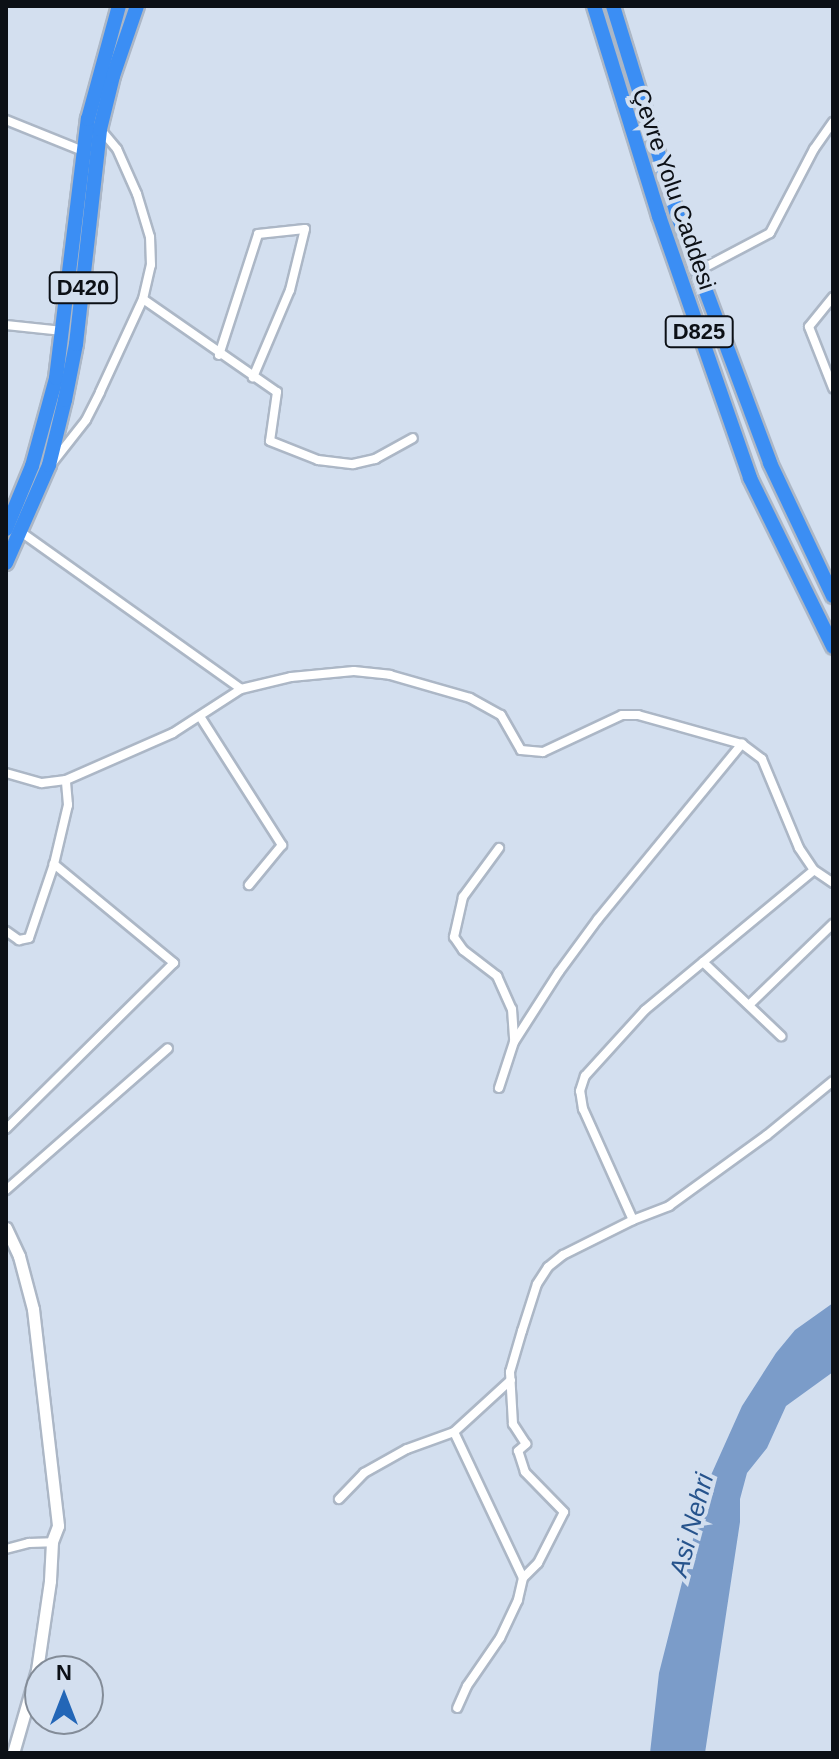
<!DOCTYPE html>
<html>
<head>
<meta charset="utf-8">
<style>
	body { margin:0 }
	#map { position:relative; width:839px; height:1759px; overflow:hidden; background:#d3dfef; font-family:Helvetica,sans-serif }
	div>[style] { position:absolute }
	.water>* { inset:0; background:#7b9cc9 }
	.roads { filter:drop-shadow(2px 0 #acb7c6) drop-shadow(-2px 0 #acb7c6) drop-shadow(0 2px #acb7c6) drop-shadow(0 -2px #acb7c6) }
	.street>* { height:8px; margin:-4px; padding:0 4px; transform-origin:4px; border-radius:4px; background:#fff }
	.secondary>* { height:11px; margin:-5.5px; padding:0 5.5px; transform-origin:5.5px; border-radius:5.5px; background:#fff }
	.highway>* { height:14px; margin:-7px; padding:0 7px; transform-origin:7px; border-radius:7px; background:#3b8ef4 }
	span { translate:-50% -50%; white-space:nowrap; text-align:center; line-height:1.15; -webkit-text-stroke:8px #d3dfef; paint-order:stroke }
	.shield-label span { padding:2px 6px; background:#d3dfef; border:2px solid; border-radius:6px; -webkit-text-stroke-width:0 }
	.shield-label { font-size:22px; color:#0c1016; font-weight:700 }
	.street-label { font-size:24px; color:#0c1016 }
	.water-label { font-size:26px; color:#26538c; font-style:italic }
	.frame { position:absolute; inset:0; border:8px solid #0c1016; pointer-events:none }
	.north { position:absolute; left:24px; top:1655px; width:80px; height:80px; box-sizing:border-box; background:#d3dfef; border:2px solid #838c98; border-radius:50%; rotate:0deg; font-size:22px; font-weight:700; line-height:32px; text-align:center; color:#0c1016 }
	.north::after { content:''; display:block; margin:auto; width:28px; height:36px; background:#2366b7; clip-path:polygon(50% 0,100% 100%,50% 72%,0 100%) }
</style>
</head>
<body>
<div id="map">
	<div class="water">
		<i style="clip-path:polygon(833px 1303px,833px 1372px,786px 1406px,767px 1448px,747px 1473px,740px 1499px,740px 1522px,705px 1753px,650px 1753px,659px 1673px,707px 1484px,742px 1406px,776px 1353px,795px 1330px)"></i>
	</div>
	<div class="roads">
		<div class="street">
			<i style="left:6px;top:120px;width:83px;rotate:21.9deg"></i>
			<i style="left:698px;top:271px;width:81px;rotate:-27.8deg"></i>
			<i style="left:770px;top:233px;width:95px;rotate:-62.4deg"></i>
			<i style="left:814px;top:149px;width:33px;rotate:-55deg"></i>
			<i style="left:833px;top:297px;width:38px;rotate:129deg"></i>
			<i style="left:809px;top:327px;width:66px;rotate:68.5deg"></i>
			<i style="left:143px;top:299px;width:163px;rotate:34.8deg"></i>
			<i style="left:277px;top:392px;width:49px;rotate:98.1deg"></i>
			<i style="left:270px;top:441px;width:52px;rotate:21.6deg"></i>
			<i style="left:318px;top:460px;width:35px;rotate:7deg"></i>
			<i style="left:353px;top:464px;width:23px;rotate:-13deg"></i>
			<i style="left:375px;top:459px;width:43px;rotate:-28.9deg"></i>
			<i style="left:6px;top:325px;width:57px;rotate:6deg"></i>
			<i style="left:219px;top:355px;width:127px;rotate:-72.1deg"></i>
			<i style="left:258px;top:234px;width:47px;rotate:-6.1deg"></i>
			<i style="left:305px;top:229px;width:63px;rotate:103.8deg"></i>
			<i style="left:290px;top:290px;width:95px;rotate:113deg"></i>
			<i style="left:53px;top:462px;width:53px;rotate:-51.8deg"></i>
			<i style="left:86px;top:420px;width:31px;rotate:-63deg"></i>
			<i style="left:100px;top:392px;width:102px;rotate:-65.2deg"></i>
			<i style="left:143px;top:299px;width:35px;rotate:-77deg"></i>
			<i style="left:151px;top:265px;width:28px;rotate:-92deg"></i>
			<i style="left:150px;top:237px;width:45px;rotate:-106.8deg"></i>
			<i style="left:137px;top:194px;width:49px;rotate:-114deg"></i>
			<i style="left:117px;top:149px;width:26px;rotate:-130deg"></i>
			<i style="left:21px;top:532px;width:270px;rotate:35.5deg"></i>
			<i style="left:201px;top:718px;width:151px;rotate:57.5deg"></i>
			<i style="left:282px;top:845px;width:52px;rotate:129.5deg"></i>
			<i style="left:6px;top:773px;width:37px;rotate:16deg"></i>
			<i style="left:42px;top:783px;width:24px;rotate:-7deg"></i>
			<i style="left:66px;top:780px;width:117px;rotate:-23.7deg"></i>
			<i style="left:173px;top:733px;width:81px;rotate:-32.9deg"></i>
			<i style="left:241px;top:689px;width:51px;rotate:-13.5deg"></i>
			<i style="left:291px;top:677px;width:63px;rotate:-5.4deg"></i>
			<i style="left:354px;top:671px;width:36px;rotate:6deg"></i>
			<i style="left:390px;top:675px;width:83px;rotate:16deg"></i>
			<i style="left:470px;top:698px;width:35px;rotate:29deg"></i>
			<i style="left:501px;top:715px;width:40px;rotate:60.3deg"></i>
			<i style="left:521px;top:750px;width:22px;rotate:5deg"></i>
			<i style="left:543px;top:752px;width:87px;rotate:-25.1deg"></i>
			<i style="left:622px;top:715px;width:16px"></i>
			<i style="left:638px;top:715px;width:108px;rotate:15.6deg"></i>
			<i style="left:742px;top:744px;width:25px;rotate:37deg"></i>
			<i style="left:762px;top:759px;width:96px;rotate:67.4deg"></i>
			<i style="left:799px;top:848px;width:27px;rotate:56deg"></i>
			<i style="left:499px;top:848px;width:61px;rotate:126.3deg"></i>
			<i style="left:463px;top:897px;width:41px;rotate:102.7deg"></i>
			<i style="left:454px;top:937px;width:16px;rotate:55deg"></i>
			<i style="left:463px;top:950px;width:43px;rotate:37.4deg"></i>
			<i style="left:497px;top:976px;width:36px;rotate:66deg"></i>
			<i style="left:512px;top:1009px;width:32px;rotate:86deg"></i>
			<i style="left:6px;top:931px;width:16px;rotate:35deg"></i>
			<i style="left:19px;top:940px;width:10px;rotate:-11deg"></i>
			<i style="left:29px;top:938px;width:78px;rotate:-71.3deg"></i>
			<i style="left:703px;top:962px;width:108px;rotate:43.5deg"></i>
			<i style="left:749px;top:1005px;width:117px;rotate:-44deg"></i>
			<i style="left:499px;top:1088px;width:48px;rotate:-71.9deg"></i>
			<i style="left:514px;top:1042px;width:83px;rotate:-57.3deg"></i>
			<i style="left:559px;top:972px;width:66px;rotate:-53.7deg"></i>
			<i style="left:598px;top:919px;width:227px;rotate:-50.6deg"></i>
			<i style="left:6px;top:1129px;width:236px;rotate:-44.7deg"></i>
			<i style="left:174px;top:963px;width:156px;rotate:-140.5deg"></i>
			<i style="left:54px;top:864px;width:61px;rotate:-76.7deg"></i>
			<i style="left:68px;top:805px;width:25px;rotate:-95deg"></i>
			<i style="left:6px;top:1190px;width:215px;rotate:-41.2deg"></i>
			<i style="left:633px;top:1220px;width:39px;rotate:-21deg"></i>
			<i style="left:669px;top:1206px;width:121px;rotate:-35.9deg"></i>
			<i style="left:767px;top:1135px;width:85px;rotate:-39.3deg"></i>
			<i style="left:454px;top:1432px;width:161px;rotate:64.7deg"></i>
			<i style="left:523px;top:1578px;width:23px;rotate:103deg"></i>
			<i style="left:518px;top:1600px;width:42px;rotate:115.3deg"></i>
			<i style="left:500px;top:1638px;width:58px;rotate:124.5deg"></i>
			<i style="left:467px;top:1686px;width:24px;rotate:114deg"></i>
			<i style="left:339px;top:1499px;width:36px;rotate:-46deg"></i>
			<i style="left:364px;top:1473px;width:49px;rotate:-29.2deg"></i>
			<i style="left:407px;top:1449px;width:50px;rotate:-19.9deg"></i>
			<i style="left:454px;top:1432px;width:77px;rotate:-42.4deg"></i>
			<i style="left:6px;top:1549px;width:24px;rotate:-15deg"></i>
			<i style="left:29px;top:1543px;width:23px;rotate:-2deg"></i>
			<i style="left:523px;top:1578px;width:21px;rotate:-45deg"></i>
			<i style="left:538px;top:1563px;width:57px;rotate:-63deg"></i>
			<i style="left:564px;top:1512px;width:56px;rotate:-134.3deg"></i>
			<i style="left:525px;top:1472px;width:22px;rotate:-108deg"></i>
			<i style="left:518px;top:1451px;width:11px;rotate:-41deg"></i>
			<i style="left:526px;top:1444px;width:24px;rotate:-123deg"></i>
			<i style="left:513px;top:1424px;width:52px;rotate:-93.3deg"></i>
			<i style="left:510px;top:1372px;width:43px;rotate:-73.7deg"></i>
			<i style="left:522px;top:1331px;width:49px;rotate:-72.3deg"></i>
			<i style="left:537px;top:1284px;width:20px;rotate:-57deg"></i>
			<i style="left:548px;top:1267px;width:19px;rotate:-39deg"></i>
			<i style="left:563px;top:1255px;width:78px;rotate:-26.6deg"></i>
			<i style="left:633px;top:1220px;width:122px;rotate:-114.2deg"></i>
			<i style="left:583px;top:1109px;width:18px;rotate:-99deg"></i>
			<i style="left:580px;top:1091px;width:16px;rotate:-72deg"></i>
			<i style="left:585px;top:1076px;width:89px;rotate:-47.7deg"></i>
			<i style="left:645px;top:1010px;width:219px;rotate:-39.6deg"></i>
			<i style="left:814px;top:870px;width:23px;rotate:34deg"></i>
		</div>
		<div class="secondary">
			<i style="left:6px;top:1228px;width:31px;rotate:65deg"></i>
			<i style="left:19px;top:1256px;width:55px;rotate:75.2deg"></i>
			<i style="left:33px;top:1309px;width:218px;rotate:83.4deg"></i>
			<i style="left:58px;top:1526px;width:17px;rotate:111deg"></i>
			<i style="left:52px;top:1542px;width:39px;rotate:93deg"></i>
			<i style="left:50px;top:1581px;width:90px;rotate:98.3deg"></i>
			<i style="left:37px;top:1670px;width:86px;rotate:106.1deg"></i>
		</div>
		<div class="highway">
			<i style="left:594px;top:6px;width:220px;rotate:72.8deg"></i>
			<i style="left:659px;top:216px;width:277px;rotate:70.8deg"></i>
			<i style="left:750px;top:478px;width:188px;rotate:63.8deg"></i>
			<i style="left:613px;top:6px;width:214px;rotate:72.9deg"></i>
			<i style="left:676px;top:211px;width:269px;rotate:69.5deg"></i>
			<i style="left:770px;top:463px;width:147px;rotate:64.7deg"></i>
			<i style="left:6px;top:529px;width:68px;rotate:-67.6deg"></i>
			<i style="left:32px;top:466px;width:91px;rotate:-74.7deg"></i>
			<i style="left:56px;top:378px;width:261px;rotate:-83deg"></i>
			<i style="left:88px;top:119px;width:117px;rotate:-74.7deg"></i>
			<i style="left:6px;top:563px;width:107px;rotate:-66.3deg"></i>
			<i style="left:49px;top:465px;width:67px;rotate:-76.2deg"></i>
			<i style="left:65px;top:400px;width:57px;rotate:-78.9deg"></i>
			<i style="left:76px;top:344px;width:216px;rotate:-83.6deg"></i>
			<i style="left:100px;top:129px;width:55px;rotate:-76.2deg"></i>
			<i style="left:113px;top:76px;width:74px;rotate:-71.1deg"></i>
		</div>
	</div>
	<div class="shield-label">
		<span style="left:83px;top:288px">D420</span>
		<span style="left:699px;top:332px">D825</span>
	</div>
	<div class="street-label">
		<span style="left:674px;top:189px;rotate:71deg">Çevre Yolu Caddesi</span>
	</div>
	<div class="water-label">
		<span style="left:692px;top:1525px;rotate:-75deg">Asi Nehri</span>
	</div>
	<div class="frame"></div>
	<div class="north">N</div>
</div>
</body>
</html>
